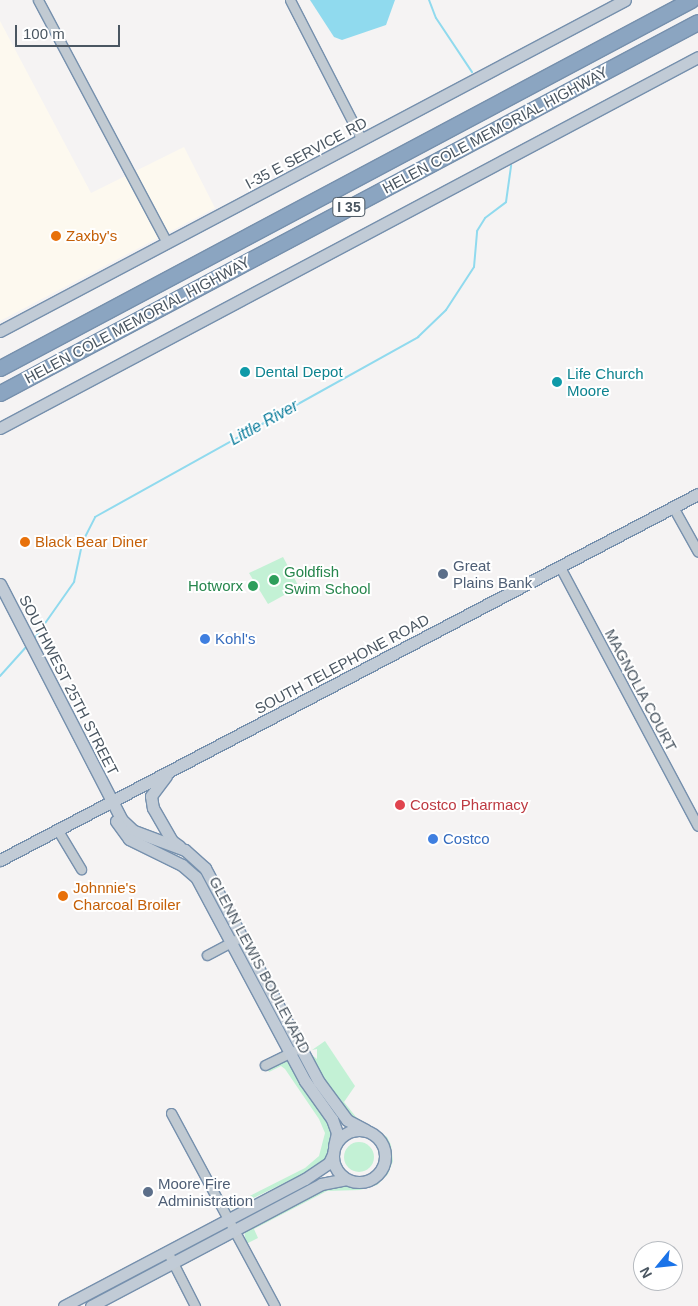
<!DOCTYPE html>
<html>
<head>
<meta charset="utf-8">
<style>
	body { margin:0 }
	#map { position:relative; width:698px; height:1306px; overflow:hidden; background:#f5f3f3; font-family:Arial,sans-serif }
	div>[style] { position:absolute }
	.commercial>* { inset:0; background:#fdf9ef }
	.green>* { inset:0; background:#c3f1d5 }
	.round { border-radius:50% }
	.water>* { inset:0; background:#90daee }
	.stream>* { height:2px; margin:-1px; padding:0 1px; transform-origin:1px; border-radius:1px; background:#90daee }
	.roads { filter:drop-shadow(1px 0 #7690ad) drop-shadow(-1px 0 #7690ad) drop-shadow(0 1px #7690ad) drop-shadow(0 -1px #7690ad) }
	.street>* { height:9px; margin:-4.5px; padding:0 4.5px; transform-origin:4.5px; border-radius:4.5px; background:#c1cad2 }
	.secondary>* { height:11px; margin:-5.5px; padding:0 5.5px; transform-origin:5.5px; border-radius:5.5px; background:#c1cbd6 }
	.secondary>.ring { margin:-5.5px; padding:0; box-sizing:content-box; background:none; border:11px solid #c1cbd6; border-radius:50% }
	.highway>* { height:15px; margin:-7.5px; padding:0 7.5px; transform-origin:7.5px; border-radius:7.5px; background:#8ba5c1 }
	.dots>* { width:14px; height:14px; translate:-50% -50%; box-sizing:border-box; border:2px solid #fff; border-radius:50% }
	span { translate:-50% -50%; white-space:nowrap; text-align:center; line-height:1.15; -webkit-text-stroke:4px #fff; paint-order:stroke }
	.shield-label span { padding:1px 4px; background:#fff; border:1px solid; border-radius:4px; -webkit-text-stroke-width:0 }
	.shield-label { font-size:14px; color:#4a5661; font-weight:700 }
	.street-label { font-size:15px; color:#4a5661 }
	.food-label { font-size:15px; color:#c56008 }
	.left { translate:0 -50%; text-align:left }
	.culture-label { font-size:15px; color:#0d838f }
	.service-label { font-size:15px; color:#4e5e75 }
	.leisure-label { font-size:15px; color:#27864d }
	.right { translate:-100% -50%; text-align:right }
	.shop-label { font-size:15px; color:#366cbe }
	.health-label { font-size:15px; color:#be3a42 }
	.water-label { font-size:16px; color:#0c7c9b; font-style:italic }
	.north { position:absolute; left:633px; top:1241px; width:50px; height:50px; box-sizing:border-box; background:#fff; border:1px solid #b7bbc0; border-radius:50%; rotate:242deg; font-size:14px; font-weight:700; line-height:20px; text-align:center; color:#4a5661 }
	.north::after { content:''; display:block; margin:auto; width:18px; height:22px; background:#1a73e8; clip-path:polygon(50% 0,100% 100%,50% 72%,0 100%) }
	.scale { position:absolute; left:15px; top:25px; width:105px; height:22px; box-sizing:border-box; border:2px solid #4a5661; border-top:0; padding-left:6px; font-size:15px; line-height:18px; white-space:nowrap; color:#4a5661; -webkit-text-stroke:4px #fff; paint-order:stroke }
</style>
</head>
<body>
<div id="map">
	<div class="commercial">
		<i style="clip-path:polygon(0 21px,91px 193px,184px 147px,215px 208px,0 321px)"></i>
	</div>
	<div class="green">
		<i style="clip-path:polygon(283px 557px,299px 587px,268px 604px,249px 573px)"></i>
		<i style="clip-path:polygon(325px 1041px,355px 1086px,344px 1102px,356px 1117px,387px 1137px,391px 1145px,393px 1161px,388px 1174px,377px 1185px,360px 1190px,327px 1191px,254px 1229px,258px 1238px,246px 1244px,244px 1229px,325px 1186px,342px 1182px,361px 1186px,378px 1179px,385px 1172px,388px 1155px,386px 1145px,374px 1132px,358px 1125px,325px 1085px,310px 1057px,312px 1055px,317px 1059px,317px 1049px,312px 1050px)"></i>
		<i style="clip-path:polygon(287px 1061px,329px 1123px,333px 1140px,329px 1153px,321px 1165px,231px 1209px,224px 1201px,232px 1196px,236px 1203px,305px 1168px,319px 1156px,325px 1133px,319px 1119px,285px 1069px,281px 1066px,269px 1072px,267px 1068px)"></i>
		<i class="round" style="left:344px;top:1142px;width:30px;height:30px"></i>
	</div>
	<div class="water">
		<i style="clip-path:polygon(310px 0,395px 0,386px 25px,342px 40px,334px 37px)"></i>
	</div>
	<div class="stream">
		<i style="left:429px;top:0;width:19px;rotate:69deg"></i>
		<i style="left:436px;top:18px;width:65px;rotate:56.3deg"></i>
		<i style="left:34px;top:639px;width:70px;rotate:-54.9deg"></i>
		<i style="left:74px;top:582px;width:40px;rotate:-78deg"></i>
		<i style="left:82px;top:543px;width:29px;rotate:-63deg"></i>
		<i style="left:95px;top:517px;width:370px;rotate:-29.1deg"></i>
		<i style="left:418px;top:337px;width:39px;rotate:-44deg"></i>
		<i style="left:446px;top:310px;width:51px;rotate:-56.9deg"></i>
		<i style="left:474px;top:267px;width:36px;rotate:-85deg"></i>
		<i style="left:477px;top:231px;width:15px;rotate:-58deg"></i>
		<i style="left:485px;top:218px;width:26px;rotate:-37deg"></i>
		<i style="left:506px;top:202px;width:37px;rotate:-82deg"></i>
		<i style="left:0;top:676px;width:40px;rotate:-48deg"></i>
	</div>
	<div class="roads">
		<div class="street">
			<i style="left:38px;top:0;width:275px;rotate:62deg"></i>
			<i style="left:290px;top:0;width:157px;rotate:62.8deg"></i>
			<i style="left:673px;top:507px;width:51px;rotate:60.9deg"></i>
			<i style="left:560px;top:567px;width:293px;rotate:62deg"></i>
			<i style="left:57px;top:829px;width:47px;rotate:59deg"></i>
			<i style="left:207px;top:955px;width:32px;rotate:-28deg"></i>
			<i style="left:265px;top:1065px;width:32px;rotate:-26deg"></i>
			<i style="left:171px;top:1113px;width:219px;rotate:61.7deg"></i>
			<i style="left:167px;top:1251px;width:62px;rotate:63deg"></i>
		</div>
		<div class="secondary">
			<i style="left:0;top:331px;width:707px;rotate:-27.91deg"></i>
			<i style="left:0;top:428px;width:790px;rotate:-27.99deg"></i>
			<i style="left:0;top:584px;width:266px;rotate:62.7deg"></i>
			<i style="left:122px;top:820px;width:16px;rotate:43deg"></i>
			<i style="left:134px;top:831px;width:54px;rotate:20.4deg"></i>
			<i style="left:185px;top:850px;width:27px;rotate:42deg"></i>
			<i style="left:205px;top:868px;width:242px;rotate:62deg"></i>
			<i style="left:319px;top:1082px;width:47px;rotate:53.6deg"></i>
			<i style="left:347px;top:1120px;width:21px;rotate:28deg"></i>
			<i style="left:166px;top:776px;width:25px;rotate:127deg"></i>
			<i style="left:151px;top:796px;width:12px;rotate:81deg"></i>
			<i style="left:153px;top:808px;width:38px;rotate:60deg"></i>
			<i style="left:172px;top:841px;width:9px;rotate:36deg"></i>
			<i style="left:116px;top:821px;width:22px;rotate:54deg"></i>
			<i style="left:129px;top:839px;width:59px;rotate:26.1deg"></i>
			<i style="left:182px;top:865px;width:18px;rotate:41deg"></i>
			<i style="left:196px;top:877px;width:231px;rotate:61.9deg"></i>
			<i style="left:305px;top:1081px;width:47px;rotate:54.6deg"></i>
			<i style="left:332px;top:1119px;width:15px;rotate:70deg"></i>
			<i style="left:337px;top:1133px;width:13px;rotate:103deg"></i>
			<i style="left:0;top:860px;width:788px;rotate:-27.67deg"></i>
			<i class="ring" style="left:333px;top:1130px;width:41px;height:41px"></i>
			<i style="left:64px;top:1306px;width:272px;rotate:-27.8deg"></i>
			<i style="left:305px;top:1179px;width:29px;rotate:-34deg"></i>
			<i style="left:329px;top:1163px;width:10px;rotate:-66deg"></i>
			<i style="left:91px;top:1306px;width:260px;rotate:-27.9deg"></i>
			<i style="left:321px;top:1184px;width:25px;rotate:-11deg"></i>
		</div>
		<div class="highway">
			<i style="left:0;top:368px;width:783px;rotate:-28.04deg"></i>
			<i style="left:0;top:393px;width:790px;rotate:-27.99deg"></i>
		</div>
	</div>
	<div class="dots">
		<i style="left:56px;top:236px;background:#e8710a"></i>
		<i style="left:245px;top:372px;background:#0f9aa8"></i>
		<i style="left:557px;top:382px;background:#0f9aa8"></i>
		<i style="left:25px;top:542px;background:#e8710a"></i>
		<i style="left:443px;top:574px;background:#5c6f8a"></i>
		<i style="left:274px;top:580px;background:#2e9e5b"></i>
		<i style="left:253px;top:586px;background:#2e9e5b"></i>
		<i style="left:205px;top:639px;background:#3f7fe0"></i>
		<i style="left:400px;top:805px;background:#e0444e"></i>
		<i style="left:433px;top:839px;background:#3f7fe0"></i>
		<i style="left:63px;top:896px;background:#e8710a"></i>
		<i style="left:148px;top:1192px;background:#5c6f8a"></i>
	</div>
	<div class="shield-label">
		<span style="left:349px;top:207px">I 35</span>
	</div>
	<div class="street-label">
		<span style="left:495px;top:130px;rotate:-28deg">HELEN COLE MEMORIAL HIGHWAY</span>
		<span style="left:306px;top:153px;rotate:-28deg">I-35 E SERVICE RD</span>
		<span style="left:137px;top:320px;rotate:-28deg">HELEN COLE MEMORIAL HIGHWAY</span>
		<span style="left:342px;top:664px;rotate:-28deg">SOUTH TELEPHONE ROAD</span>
		<span style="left:69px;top:685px;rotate:63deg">SOUTHWEST 25TH STREET</span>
		<span style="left:641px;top:690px;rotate:62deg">MAGNOLIA COURT</span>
		<span style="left:260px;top:965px;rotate:62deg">GLENN LEWIS BOULEVARD</span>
	</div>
	<div class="food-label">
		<span class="left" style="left:66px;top:236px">Zaxby's</span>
		<span class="left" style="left:35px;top:542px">Black Bear Diner</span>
		<span class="left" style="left:73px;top:896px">Johnnie's<br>Charcoal Broiler</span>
	</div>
	<div class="culture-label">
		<span class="left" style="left:255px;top:372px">Dental Depot</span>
		<span class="left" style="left:567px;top:382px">Life Church<br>Moore</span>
	</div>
	<div class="service-label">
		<span class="left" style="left:453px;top:574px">Great<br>Plains Bank</span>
		<span class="left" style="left:158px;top:1192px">Moore Fire<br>Administration</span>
	</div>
	<div class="leisure-label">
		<span class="left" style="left:284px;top:580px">Goldfish<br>Swim School</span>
		<span class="right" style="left:243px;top:586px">Hotworx</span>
	</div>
	<div class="shop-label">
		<span class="left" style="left:215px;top:639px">Kohl's</span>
		<span class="left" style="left:443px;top:839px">Costco</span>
	</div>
	<div class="health-label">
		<span class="left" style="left:410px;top:805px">Costco Pharmacy</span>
	</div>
	<div class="water-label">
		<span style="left:264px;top:423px;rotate:-29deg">Little River</span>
	</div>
	<div class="north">N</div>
	<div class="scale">100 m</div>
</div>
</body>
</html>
